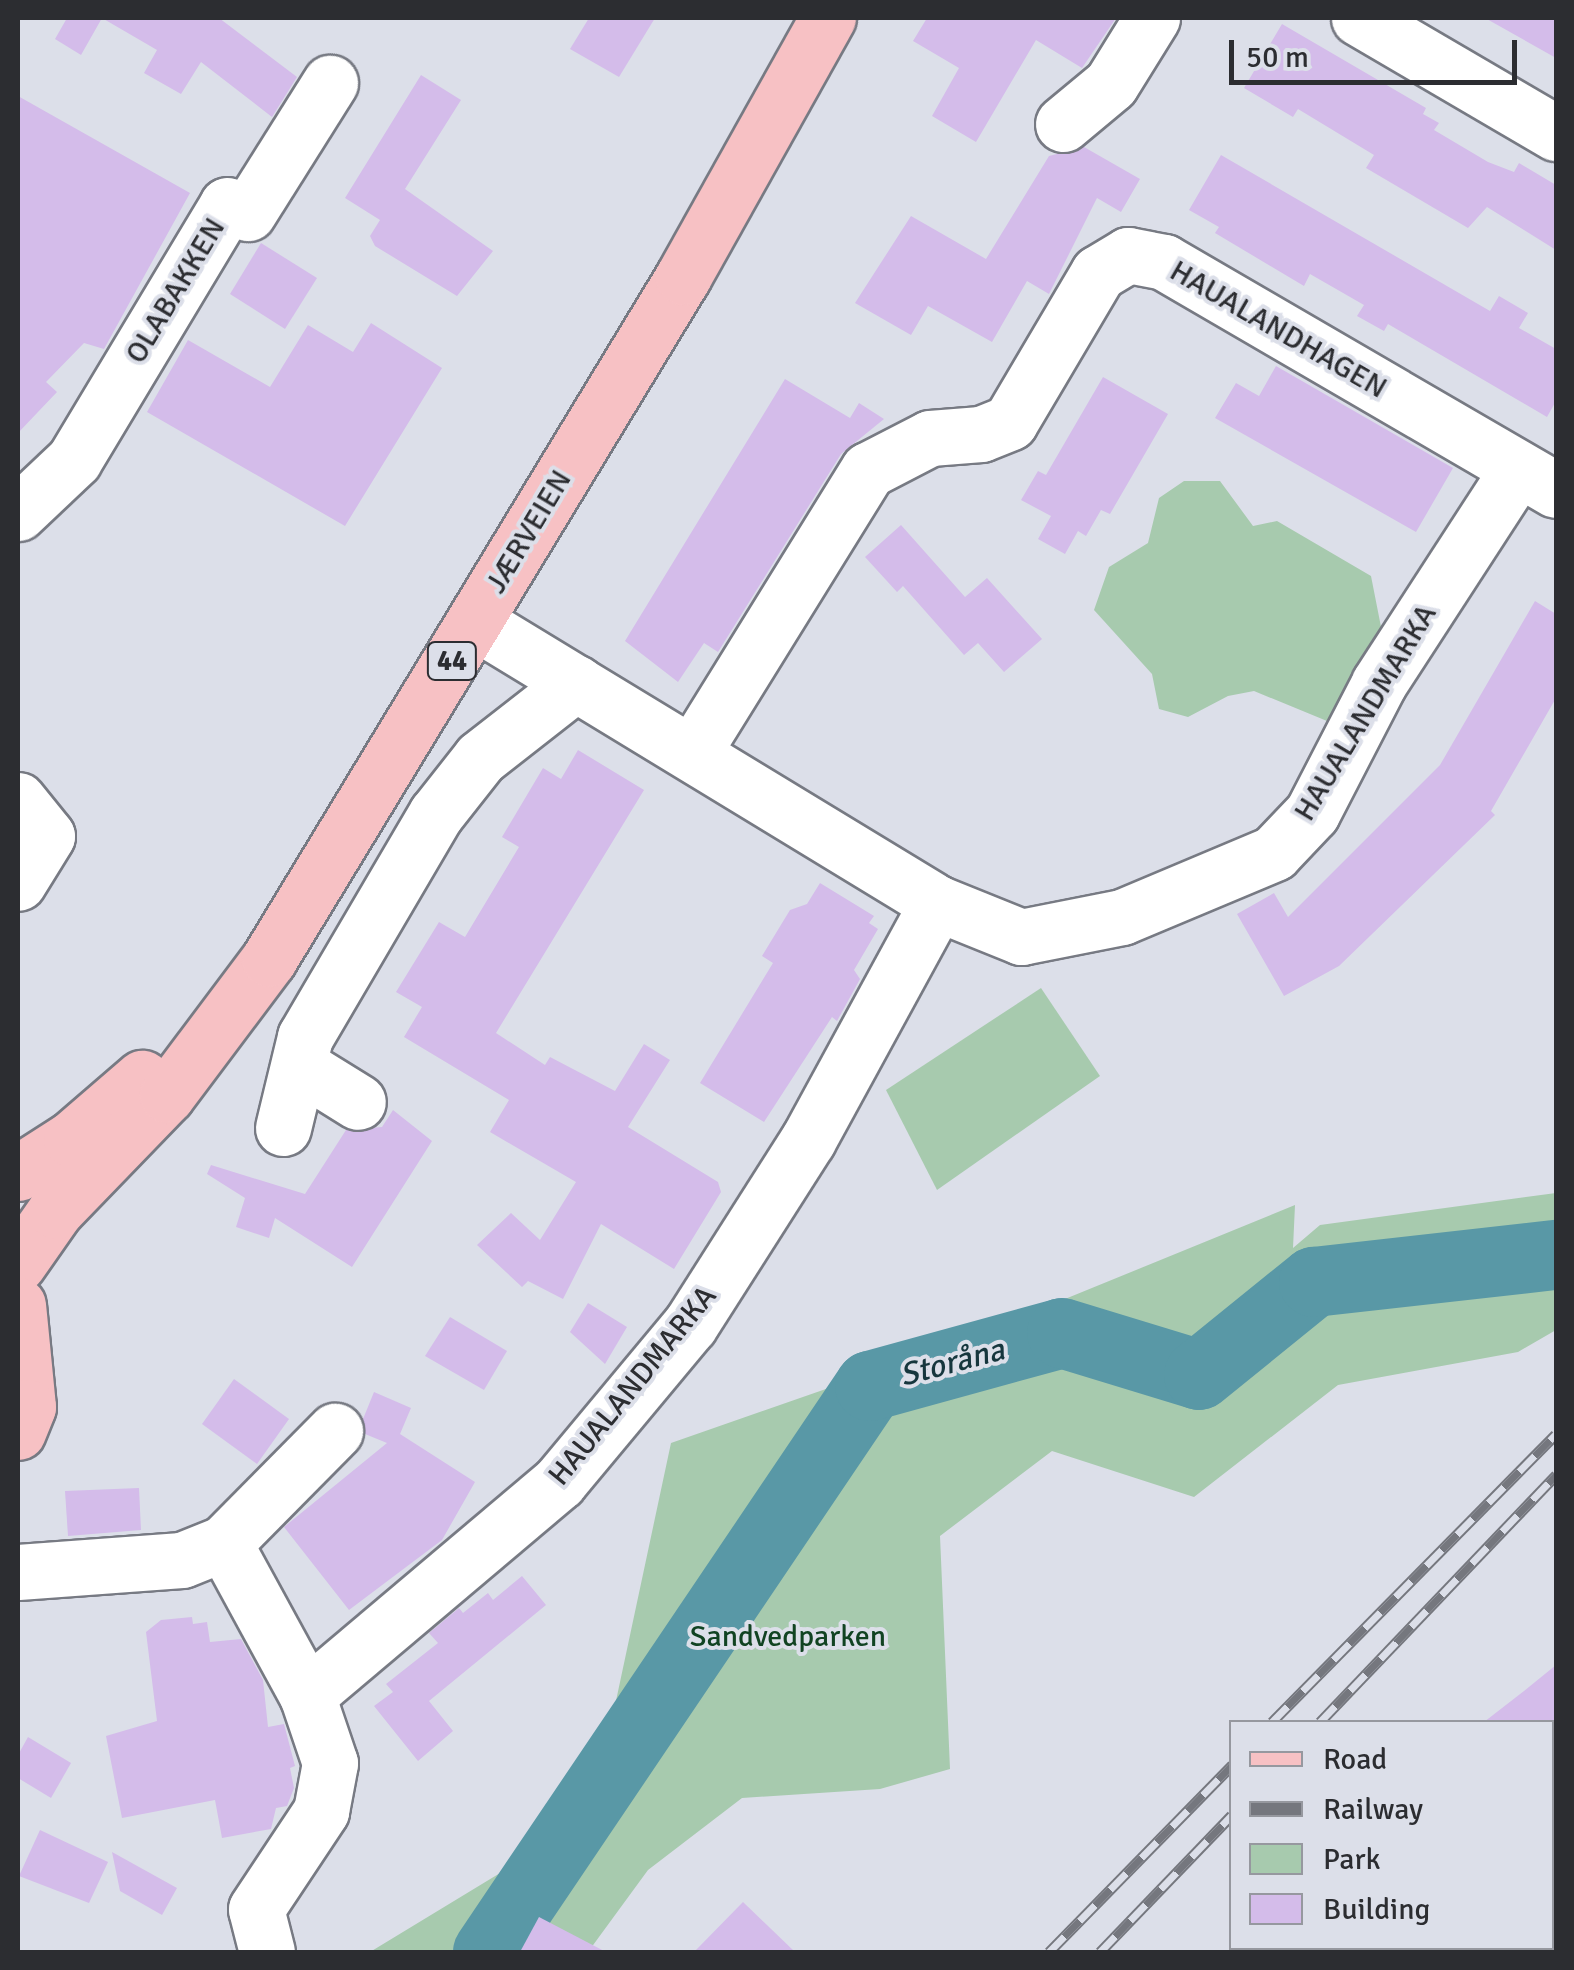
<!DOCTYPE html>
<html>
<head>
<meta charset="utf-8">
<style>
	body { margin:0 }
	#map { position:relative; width:1574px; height:1970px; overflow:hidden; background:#dcdfe9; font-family:Signika,sans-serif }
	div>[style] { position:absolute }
	.green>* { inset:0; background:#a7caae }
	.river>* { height:70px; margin:-35px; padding:0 35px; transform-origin:35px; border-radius:35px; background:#5998a6 }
	.building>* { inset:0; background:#d4bcea }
	.roads { filter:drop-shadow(2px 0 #777a83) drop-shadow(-2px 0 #777a83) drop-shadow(0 2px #777a83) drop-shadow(0 -2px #777a83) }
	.minor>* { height:55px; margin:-27.5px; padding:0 27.5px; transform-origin:27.5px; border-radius:27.5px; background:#fff }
	.major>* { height:55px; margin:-27.5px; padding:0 27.5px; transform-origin:27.5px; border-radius:27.5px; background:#f7c1c4 }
	.rail>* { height:11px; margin-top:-5.5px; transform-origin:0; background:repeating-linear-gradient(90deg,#dcdfe9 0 22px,#75777e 0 44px); box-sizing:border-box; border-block:2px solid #75777e }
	span { translate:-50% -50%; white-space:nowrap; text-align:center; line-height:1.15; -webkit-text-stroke:8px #dcdfe9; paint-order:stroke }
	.shield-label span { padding:2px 8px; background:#dcdfe9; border:2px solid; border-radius:8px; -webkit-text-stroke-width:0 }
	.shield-label { font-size:28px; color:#2c2d31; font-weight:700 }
	.street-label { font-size:30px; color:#2c2d31 }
	.park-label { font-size:30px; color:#114322 }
	.water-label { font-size:32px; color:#16363d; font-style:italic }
	.frame { position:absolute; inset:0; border:20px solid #2c2d31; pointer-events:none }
	.legend { position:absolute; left:1229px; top:1720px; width:325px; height:230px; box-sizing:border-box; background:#dcdfe9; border:2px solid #96989f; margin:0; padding:12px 18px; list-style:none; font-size:30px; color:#2c2d31 }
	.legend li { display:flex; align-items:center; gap:20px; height:50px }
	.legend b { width:50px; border:2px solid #96989f }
	.scale { position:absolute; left:1229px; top:40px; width:288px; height:45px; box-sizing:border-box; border:5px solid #2c2d31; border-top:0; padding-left:12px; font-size:30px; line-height:35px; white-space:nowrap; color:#2c2d31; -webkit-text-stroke:8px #dcdfe9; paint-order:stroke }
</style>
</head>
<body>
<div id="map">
	<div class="green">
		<i style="clip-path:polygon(1184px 481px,1220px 481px,1253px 526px,1277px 521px,1371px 576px,1382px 632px,1327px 721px,1254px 691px,1228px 696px,1188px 717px,1159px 709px,1152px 674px,1094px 610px,1109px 567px,1148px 543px,1159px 498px)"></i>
		<i style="clip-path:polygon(1041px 988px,1100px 1076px,937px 1190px,886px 1090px)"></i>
		<i style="clip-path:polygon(1556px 1193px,1556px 1330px,1518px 1352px,1338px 1385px,1194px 1497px,1052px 1451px,940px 1536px,950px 1769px,880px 1789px,742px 1798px,648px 1870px,588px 1952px,370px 1952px,591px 1818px,671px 1443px,955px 1344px,1295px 1205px,1293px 1248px,1320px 1225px)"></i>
	</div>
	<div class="river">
		<i style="left:488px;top:1952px;width:683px;rotate:-55.98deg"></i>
		<i style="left:870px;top:1386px;width:199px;rotate:-15.4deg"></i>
		<i style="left:1062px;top:1333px;width:143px;rotate:17deg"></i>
		<i style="left:1199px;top:1375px;width:148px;rotate:-39deg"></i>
		<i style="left:1314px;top:1282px;width:244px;rotate:-6.4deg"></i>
	</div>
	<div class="building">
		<i style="clip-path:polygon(67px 18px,219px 18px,297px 77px,272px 117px,201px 62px,181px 94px,144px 73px,157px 50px,102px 18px,81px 55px,55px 39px)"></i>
		<i style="clip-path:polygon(589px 18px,655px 18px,619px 77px,570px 49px)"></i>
		<i style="clip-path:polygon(927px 18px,1116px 18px,1082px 68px,1036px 40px,976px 142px,932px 116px,959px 68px,913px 41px)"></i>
		<i style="clip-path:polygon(1485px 18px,1556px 18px,1556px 58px)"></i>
		<i style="clip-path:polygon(1282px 24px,1426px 108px,1423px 114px,1439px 123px,1434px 130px,1488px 162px,1514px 172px,1519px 163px,1556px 185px,1556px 250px,1487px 207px,1468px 228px,1366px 168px,1374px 155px,1298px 109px,1293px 117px,1244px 88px)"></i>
		<i style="clip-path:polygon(421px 75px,461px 100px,405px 189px,493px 251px,457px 296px,375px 246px,370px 236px,380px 220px,345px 198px)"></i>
		<i style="clip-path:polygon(18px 96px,190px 193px,104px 349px,84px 343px,46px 382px,57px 392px,18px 433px)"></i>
		<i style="clip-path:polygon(1084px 147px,1140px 179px,1121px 212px,1097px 198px,1049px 294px,1027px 281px,992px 342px,928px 306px,911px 335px,855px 303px,911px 216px,986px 259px,1049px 156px)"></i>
		<i style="clip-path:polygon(1221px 155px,1490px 311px,1499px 296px,1528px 313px,1519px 328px,1556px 349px,1556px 401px,1547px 417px,1388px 324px,1384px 331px,1357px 316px,1364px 305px,1310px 274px,1304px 286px,1215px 233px,1219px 227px,1189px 210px)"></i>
		<i style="clip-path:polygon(261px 243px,317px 278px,285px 329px,230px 294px)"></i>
		<i style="clip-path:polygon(371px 323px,442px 368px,345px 526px,147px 412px,188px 340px,270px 387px,308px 325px,353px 352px)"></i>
		<i style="clip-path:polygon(1276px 366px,1453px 468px,1416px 532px,1215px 418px,1236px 383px,1259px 396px)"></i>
		<i style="clip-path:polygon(1103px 377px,1168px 414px,1110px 514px,1101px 510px,1086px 536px,1078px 531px,1065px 554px,1038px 539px,1051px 516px,1021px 500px,1038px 471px,1046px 475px)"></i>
		<i style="clip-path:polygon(785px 379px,850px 418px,859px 403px,884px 419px,841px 454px,718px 652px,704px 643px,678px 682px,625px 641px)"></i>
		<i style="clip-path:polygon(901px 525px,965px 597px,987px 578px,1042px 639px,1004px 672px,978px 643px,964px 655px,903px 586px,897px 592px,865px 557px)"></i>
		<i style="clip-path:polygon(1535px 601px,1556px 614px,1556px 698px,1491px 811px,1495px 815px,1339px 966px,1284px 996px,1237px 914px,1274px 893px,1288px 917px,1440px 765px)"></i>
		<i style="clip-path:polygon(578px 750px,644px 790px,496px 1033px,545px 1065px,550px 1057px,615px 1091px,644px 1044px,670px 1060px,628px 1127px,718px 1182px,721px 1192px,674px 1269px,601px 1224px,563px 1299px,528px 1281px,522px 1287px,477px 1245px,511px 1213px,540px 1240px,576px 1182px,490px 1132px,509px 1100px,404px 1037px,422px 1007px,396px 992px,439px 922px,465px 937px,519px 847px,502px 837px,543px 768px,561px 779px)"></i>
		<i style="clip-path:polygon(820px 883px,874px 916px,869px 923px,878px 929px,854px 970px,860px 979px,837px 1021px,832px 1017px,764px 1122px,700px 1083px,773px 963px,762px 956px,790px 910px,807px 904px)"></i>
		<i style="clip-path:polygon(393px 1110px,432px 1141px,352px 1267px,275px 1218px,269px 1238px,236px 1227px,245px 1198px,207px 1174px,211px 1165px,305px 1194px,346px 1130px,382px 1127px)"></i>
		<i style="clip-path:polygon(588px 1303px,627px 1327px,605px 1364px,570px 1332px)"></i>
		<i style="clip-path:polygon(450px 1317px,507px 1351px,484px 1390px,425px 1356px)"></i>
		<i style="clip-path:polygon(234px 1379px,289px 1419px,257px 1464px,202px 1424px)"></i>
		<i style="clip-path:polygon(374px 1392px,411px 1408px,400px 1434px,475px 1482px,442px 1540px,349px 1610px,284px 1527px,387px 1443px,365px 1434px,363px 1419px)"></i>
		<i style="clip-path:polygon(139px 1488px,141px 1530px,68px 1536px,65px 1491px)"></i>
		<i style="clip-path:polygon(522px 1576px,546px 1605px,429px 1701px,453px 1731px,418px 1761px,374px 1706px,393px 1692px,386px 1684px,438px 1643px,429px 1633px,459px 1608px,463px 1613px,488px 1593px,493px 1600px)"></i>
		<i style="clip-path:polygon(192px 1617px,193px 1624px,207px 1622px,210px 1642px,241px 1639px,263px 1680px,268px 1727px,284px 1724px,295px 1766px,290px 1768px,294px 1788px,287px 1806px,276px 1808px,271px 1829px,222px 1838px,215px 1800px,122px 1818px,106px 1736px,157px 1721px,146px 1632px,161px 1620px)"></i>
		<i style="clip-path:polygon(1556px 1665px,1556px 1722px,1484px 1722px,1524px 1691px)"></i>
		<i style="clip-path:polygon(28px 1737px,71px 1763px,51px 1798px,18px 1778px,18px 1755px)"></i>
		<i style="clip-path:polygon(40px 1830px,108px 1862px,89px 1903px,19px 1876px)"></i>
		<i style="clip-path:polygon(112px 1852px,177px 1888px,162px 1915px,120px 1891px)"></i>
		<i style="clip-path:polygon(743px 1902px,795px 1952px,694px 1952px)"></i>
		<i style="clip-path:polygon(539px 1917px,606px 1952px,520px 1952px)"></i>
	</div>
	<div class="roads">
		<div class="minor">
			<i style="left:1359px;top:18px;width:228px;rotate:30.3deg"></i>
			<i style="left:1063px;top:124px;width:62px;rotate:-39.8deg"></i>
			<i style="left:1111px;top:84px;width:78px;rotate:-58.2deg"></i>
			<i style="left:18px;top:513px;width:77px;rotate:-43.4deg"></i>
			<i style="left:74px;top:460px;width:297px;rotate:-59deg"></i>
			<i style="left:227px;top:205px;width:22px;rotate:21deg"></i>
			<i style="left:248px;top:213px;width:154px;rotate:-57.8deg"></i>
			<i style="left:475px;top:622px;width:541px;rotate:31.31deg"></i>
			<i style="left:937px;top:903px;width:91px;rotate:22deg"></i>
			<i style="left:1021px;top:937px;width:103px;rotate:-11.2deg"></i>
			<i style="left:1122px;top:917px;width:165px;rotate:-22.8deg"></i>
			<i style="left:1274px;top:853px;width:55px;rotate:-46.5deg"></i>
			<i style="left:1312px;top:813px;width:146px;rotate:-62.7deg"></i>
			<i style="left:1379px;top:683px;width:255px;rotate:-57deg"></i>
			<i style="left:693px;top:752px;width:332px;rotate:-58.2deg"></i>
			<i style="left:868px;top:470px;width:70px;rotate:-27.3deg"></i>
			<i style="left:930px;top:438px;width:51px;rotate:-4.5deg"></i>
			<i style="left:981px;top:434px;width:31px;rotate:-22deg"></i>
			<i style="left:1010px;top:422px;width:173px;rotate:-59.4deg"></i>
			<i style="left:1098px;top:273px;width:35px;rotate:-31deg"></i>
			<i style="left:1128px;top:255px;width:37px;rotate:11deg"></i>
			<i style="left:1164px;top:262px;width:453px;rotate:30.2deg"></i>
			<i style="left:18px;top:800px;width:46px;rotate:51.1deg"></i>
			<i style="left:47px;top:836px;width:55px;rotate:121.7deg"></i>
			<i style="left:300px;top:1066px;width:68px;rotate:31.8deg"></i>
			<i style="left:283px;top:1128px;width:94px;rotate:-76.4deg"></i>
			<i style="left:305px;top:1037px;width:259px;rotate:-59.6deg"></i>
			<i style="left:436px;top:814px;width:71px;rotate:-51.8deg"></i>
			<i style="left:480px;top:758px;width:122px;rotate:-38deg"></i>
			<i style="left:224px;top:1543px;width:173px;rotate:61.4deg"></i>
			<i style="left:18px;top:1572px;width:164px;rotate:-4.2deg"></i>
			<i style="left:182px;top:1560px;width:45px;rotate:-22deg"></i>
			<i style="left:224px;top:1543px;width:158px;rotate:-45.3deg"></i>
			<i style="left:1552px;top:1806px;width:6px;rotate:-45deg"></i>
			<i style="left:267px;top:1952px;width:44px;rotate:-104.3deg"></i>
			<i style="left:256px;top:1909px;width:118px;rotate:-56.4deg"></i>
			<i style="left:321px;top:1811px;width:49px;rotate:-79.4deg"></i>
			<i style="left:330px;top:1763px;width:72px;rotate:-108.7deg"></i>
			<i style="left:307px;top:1695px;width:330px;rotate:-40.2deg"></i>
			<i style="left:559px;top:1482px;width:204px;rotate:-50.2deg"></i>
			<i style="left:690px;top:1325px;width:219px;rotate:-57.5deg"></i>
			<i style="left:808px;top:1140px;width:270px;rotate:-61.4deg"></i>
			<i style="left:1350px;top:1952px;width:8px;rotate:-30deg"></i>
		</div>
		<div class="major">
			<i style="left:18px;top:1173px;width:63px;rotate:-32.7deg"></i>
			<i style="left:71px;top:1139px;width:94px;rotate:-40.7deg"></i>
			<i style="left:18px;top:1264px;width:65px;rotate:-55.1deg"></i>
			<i style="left:55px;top:1211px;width:161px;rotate:-46deg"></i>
			<i style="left:167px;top:1095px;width:170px;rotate:-53.1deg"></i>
			<i style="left:269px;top:959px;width:798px;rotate:-58.74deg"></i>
			<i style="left:683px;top:277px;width:297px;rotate:-60.8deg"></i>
			<i style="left:18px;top:1305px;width:102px;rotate:84.4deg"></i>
			<i style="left:28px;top:1407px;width:27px;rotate:112deg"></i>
		</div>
	</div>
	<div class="rail">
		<i style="left:1272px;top:1722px;width:404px;rotate:-45.4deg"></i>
		<i style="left:1320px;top:1722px;width:342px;rotate:-46.3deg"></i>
		<i style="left:1049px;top:1952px;width:262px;rotate:-45.6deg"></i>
		<i style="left:1100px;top:1952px;width:190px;rotate:-46.1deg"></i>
	</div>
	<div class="shield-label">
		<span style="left:452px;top:661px">44</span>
	</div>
	<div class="street-label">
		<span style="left:176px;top:291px;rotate:-59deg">OLABAKKEN</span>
		<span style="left:1278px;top:330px;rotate:30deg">HAUALANDHAGEN</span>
		<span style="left:529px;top:532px;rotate:-59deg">JÆRVEIEN</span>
		<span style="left:1366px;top:713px;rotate:-59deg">HAUALANDMARKA</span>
		<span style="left:633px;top:1386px;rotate:-51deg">HAUALANDMARKA</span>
	</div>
	<div class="park-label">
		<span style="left:788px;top:1637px">Sandvedparken</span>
	</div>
	<div class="water-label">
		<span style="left:952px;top:1363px;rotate:-15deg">Storåna</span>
	</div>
	<div class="frame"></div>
	<ul class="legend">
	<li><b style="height:12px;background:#f7c1c4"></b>Road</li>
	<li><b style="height:12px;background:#75777e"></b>Railway</li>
	<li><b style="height:28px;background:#a7caae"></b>Park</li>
	<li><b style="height:28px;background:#d4bcea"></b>Building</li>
	</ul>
	<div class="scale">50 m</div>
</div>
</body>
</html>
